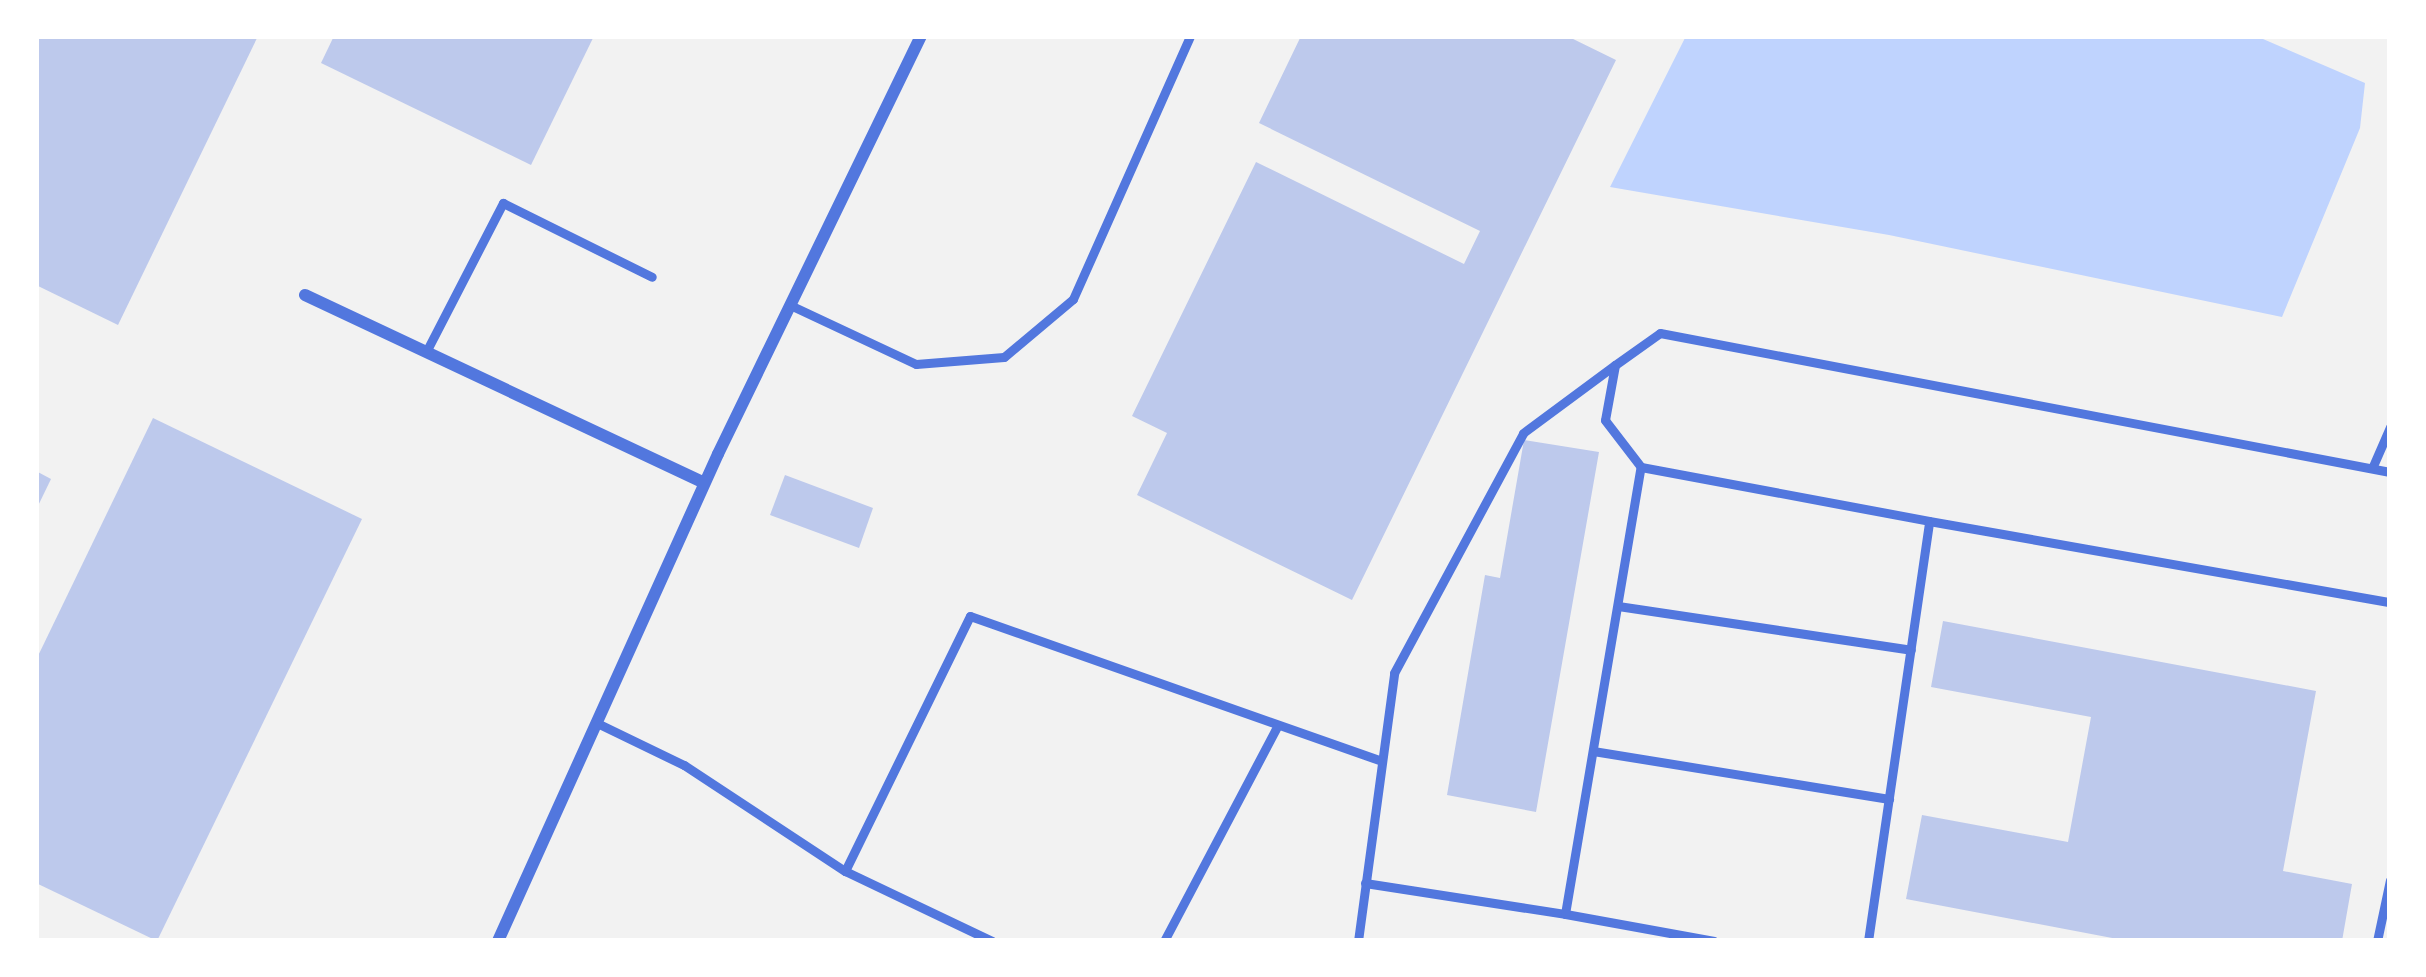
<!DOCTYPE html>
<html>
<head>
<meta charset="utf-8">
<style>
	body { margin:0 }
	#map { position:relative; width:2426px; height:977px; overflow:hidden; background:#f2f2f2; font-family:Quicksand,sans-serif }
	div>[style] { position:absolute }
	.water>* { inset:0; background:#bfd3fe }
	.building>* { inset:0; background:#bdc9ec }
	.service>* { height:9px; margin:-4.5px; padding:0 4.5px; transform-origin:4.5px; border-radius:4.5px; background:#5277de }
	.minor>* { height:12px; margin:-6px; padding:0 6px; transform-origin:6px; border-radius:6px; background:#5277de }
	span { translate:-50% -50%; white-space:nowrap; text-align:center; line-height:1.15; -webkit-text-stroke:10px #fff; paint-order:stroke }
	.frame { position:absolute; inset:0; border:39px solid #fff; pointer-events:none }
</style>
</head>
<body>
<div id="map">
	<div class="water">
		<i style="clip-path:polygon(1686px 36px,2256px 36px,2365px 83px,2360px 128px,2282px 317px,1889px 235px,1610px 187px)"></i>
	</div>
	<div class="building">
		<i style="clip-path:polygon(36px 36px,258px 36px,118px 325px,36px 285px)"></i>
		<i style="clip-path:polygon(334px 36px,594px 36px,531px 165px,321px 63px)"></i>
		<i style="clip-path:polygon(1301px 36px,1567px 36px,1616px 60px,1352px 600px,1137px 495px,1167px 433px,1132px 416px,1256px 162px,1464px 264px,1480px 231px,1259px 123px)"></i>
		<i style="clip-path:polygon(153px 418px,362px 519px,157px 941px,36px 883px,36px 660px)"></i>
		<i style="clip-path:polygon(1524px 440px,1599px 452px,1536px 812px,1447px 795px,1485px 575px,1500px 578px)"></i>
		<i style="clip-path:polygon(36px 471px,51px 479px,36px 510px)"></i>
		<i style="clip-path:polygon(785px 475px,873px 508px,859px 548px,770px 515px)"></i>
		<i style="clip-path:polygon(1943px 621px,2316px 691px,2283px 871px,2352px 884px,2342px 941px,2128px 941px,1906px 899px,1922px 815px,2068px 842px,2091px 717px,1931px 687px)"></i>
	</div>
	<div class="service">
		<i style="left:790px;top:305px;width:139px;rotate:25.1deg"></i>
		<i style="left:916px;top:364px;width:88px;rotate:-4.5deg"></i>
		<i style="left:1004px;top:357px;width:90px;rotate:-40deg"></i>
		<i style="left:1073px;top:299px;width:288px;rotate:-66deg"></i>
		<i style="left:426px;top:352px;width:168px;rotate:-62.7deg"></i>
		<i style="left:503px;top:203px;width:166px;rotate:26.4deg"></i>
		<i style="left:2373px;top:466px;width:43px;rotate:-66.4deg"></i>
		<i style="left:1641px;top:467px;width:293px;rotate:10.6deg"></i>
		<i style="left:1618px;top:606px;width:296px;rotate:8.5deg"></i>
		<i style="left:597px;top:723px;width:97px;rotate:25.8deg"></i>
		<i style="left:684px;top:765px;width:193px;rotate:33.4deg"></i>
		<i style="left:845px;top:871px;width:163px;rotate:25.5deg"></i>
		<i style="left:1593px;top:751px;width:300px;rotate:9.2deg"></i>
		<i style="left:845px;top:871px;width:284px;rotate:-63.9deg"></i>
		<i style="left:970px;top:616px;width:436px;rotate:19.4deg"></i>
		<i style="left:1365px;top:883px;width:202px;rotate:8.8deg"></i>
		<i style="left:1164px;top:941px;width:244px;rotate:-62.2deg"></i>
		<i style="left:1358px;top:941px;width:270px;rotate:-82.3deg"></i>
		<i style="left:1394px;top:673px;width:272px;rotate:-61.7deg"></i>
		<i style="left:1523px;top:433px;width:114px;rotate:-36.5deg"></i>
		<i style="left:1714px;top:941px;width:151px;rotate:-169.7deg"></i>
		<i style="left:1565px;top:914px;width:453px;rotate:-80.4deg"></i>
		<i style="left:1641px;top:467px;width:59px;rotate:-127.5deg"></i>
		<i style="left:1605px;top:420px;width:56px;rotate:-79.7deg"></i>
		<i style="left:1615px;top:365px;width:55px;rotate:-35.4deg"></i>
		<i style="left:1660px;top:333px;width:743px;rotate:10.78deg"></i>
		<i style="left:1868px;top:941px;width:424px;rotate:-81.7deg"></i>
		<i style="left:1929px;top:521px;width:468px;rotate:10deg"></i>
		<i style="left:2377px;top:941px;width:62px;rotate:-78deg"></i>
	</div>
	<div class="minor">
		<i style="left:305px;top:295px;width:441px;rotate:25.2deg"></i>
		<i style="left:498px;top:941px;width:534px;rotate:-65.69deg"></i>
		<i style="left:718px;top:454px;width:465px;rotate:-64.1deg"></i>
	</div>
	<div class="frame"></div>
</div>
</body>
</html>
